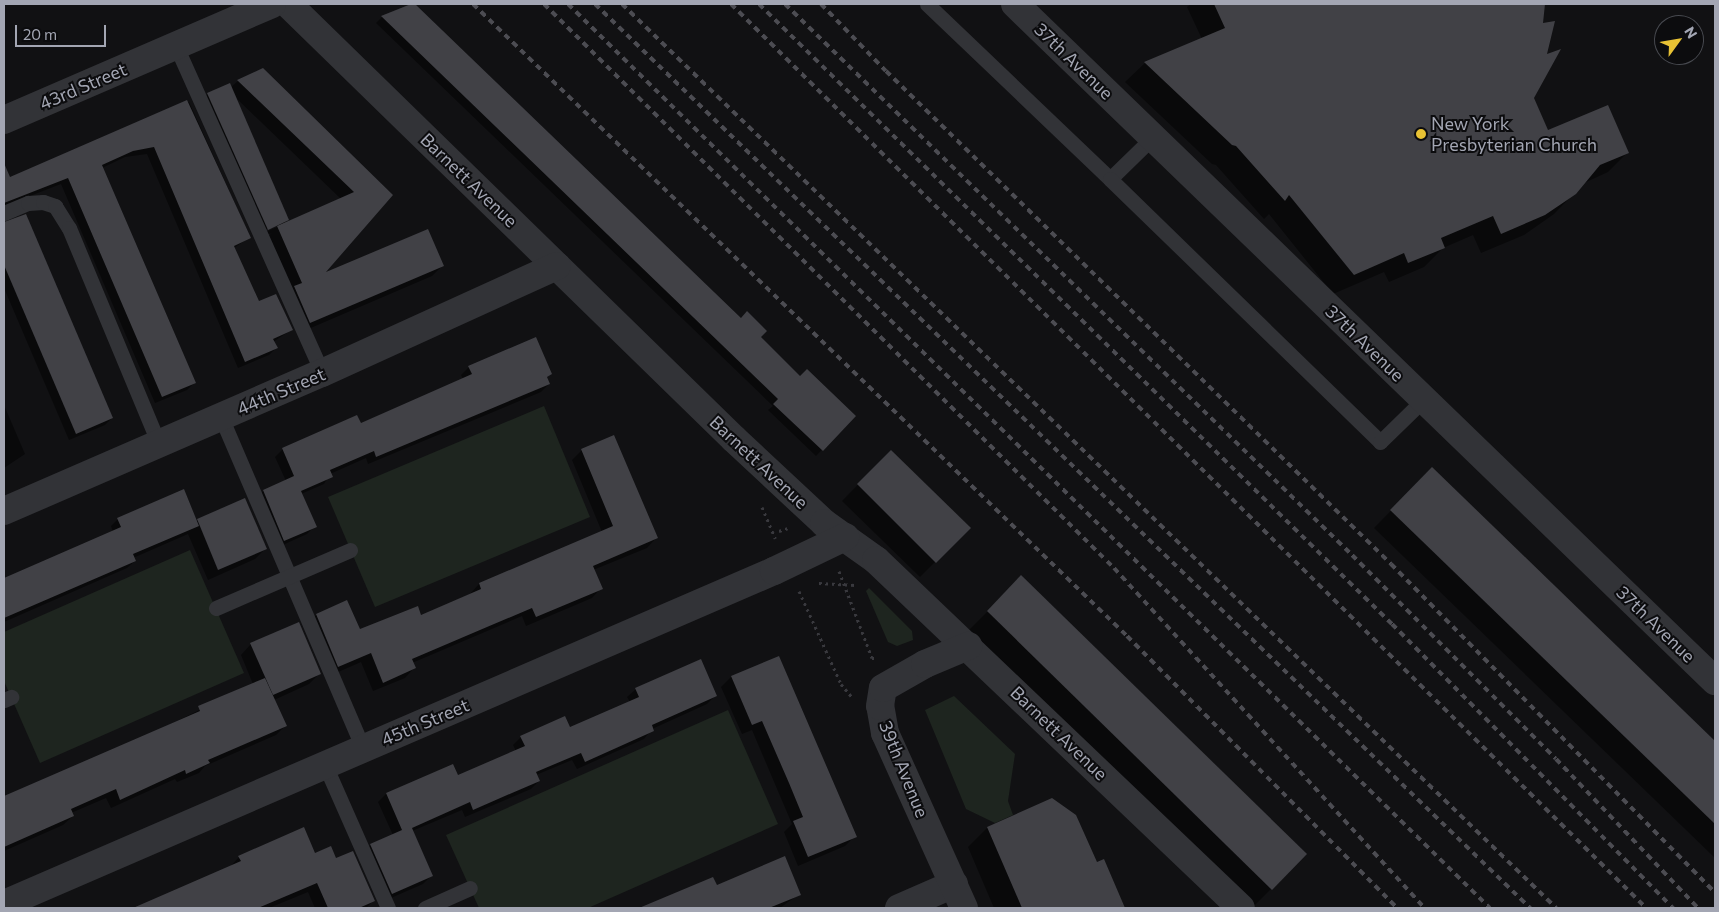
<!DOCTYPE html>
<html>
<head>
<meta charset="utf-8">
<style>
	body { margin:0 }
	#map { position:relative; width:1719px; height:912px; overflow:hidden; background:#111113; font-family:Commissioner,sans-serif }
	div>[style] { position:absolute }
	.green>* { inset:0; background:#1e251f }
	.shadow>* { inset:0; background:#0007 }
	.building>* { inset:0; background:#414146 }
	.path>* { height:3px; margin-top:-1.5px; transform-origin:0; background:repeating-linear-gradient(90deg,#39393e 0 2.5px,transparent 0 6.5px) }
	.service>* { height:15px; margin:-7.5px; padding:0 7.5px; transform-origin:7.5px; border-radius:7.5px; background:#323337 }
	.minor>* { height:28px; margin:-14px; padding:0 14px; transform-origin:14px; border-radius:14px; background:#323337 }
	.rail>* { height:4px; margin-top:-2px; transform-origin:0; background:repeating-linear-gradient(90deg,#4c4c52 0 6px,transparent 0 11px) }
	.dots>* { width:14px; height:14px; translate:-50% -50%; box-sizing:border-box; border:2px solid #0c0c0e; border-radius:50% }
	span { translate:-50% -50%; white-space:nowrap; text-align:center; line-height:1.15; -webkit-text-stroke:4px #0c0c0e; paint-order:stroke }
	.street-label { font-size:18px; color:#a3a6b3 }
	.poi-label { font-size:18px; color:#a3a6b3 }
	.left { translate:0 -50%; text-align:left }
	.frame { position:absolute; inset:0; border:5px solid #a3a6b3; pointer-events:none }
	.north { position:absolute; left:1654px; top:15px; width:50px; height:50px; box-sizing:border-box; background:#0c0c0e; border:1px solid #484a50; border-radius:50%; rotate:58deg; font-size:14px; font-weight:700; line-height:20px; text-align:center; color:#a3a6b3 }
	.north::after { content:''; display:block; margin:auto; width:18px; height:22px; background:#e8c234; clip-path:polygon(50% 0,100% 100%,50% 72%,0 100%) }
	.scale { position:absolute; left:15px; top:25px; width:91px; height:22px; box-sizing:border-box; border:2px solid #a3a6b3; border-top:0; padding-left:6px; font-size:15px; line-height:18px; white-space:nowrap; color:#a3a6b3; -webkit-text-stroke:4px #0c0c0e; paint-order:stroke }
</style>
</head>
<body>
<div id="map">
	<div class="green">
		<i style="clip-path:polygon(544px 406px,590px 517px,375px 607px,328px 497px)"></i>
		<i style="clip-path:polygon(190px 550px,244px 673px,40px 763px,4px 681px,4px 632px)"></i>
		<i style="clip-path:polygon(869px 588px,912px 631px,913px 640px,897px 646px,888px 642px,866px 591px)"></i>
		<i style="clip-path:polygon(954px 696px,1015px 754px,1008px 801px,1013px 815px,995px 823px,966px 809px,925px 710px)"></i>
		<i style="clip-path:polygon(728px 710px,778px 824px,588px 908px,479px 908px,446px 835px)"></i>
	</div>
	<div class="shadow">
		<i style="clip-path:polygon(414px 4px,800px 377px,854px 416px,816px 456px,768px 410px,773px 406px,376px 23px,382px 17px)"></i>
		<i style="clip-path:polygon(1191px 4px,1544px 4px,1533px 98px,1548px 131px,1628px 152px,1608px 172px,1584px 183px,1554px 214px,1524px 235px,1481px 253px,1473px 235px,1443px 248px,1424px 267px,1389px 282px,1384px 272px,1333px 294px,1269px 214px,1264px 219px,1216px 165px,1212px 164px,1125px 82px,1145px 63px,1202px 39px,1187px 7px)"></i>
		<i style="clip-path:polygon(evenodd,238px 81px,392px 195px,322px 275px,442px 266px,432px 276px,299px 333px,267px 237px,272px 233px,258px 239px,197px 104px,208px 94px,230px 88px,238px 81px,235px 97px,341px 199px,283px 225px,288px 219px,235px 97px,238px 81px,277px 224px,277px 227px,263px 233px,262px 231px,277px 224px)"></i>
		<i style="clip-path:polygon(189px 102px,250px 237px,234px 248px,258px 303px,291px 330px,273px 342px,276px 348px,269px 355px,238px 368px,147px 154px,125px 157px,102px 168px,194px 383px,187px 390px,155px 403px,61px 184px,4px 206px,4px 182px)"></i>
		<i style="clip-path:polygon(25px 216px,112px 418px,105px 425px,69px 440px,4px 288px,4px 223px)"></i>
		<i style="clip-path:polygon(469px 367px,551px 374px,546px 378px,549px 384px,541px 392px,368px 464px,366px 458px,330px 474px,324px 484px,301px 494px,315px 526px,307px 534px,276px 548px,256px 499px,263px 491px,286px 481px,275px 457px,283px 449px,360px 424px,463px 379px,461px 375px)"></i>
		<i style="clip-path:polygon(4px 405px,25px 454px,4px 468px)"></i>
		<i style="clip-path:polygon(614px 437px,656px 538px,647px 548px,593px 570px,601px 588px,592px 598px,526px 626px,522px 616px,412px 663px,414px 668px,405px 678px,373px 691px,361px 662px,329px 676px,307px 624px,316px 615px,359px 630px,421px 616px,470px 594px,479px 584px,602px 532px,572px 460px,582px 450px)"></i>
		<i style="clip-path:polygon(891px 451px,969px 528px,920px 577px,842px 501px)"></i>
		<i style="clip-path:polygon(1432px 469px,1715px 743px,1715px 858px,1374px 528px)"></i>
		<i style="clip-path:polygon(245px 500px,266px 548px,255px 559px,208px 580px,188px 534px,133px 558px,135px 561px,127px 568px,4px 622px,4px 579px,113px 532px,111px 526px,118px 519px,196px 521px)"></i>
		<i style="clip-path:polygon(1002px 597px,1271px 889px,1252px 908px,968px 631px)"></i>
		<i style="clip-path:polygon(251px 644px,319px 674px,309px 684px,274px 700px,285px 726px,276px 735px,205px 766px,199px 773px,177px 782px,175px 779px,111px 808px,106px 798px,71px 813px,73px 816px,63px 825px,4px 851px,4px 805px,253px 684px,241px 655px)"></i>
		<i style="clip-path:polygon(779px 657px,855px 836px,845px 846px,798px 866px,784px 832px,792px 824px,752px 730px,742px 734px,721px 687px,731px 677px)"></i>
		<i style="clip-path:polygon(636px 689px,715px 696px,707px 704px,652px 729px,644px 739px,577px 769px,572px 760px,536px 775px,539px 781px,531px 789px,465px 817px,462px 810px,412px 831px,431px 876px,423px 884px,384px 901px,362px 853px,371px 845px,393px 835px,378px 802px,386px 794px,452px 765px,458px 777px,516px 751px,513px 745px,521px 737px,569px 729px,630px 702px,627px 697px)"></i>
		<i style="clip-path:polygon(1052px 799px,1096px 863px,1103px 860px,1124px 908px,994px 908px,968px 847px,987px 828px)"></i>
		<i style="clip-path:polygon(315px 854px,336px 860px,373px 901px,366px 908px,315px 908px,308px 892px,269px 908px,260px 908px,259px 904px,249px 908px,135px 908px,230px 867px,239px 857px)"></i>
		<i style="clip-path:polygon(799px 894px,780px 908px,646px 908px,649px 905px)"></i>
	</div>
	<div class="building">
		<i style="clip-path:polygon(411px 4px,415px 4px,741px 318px,747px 311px,767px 331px,761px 337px,800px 376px,807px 369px,856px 416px,823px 451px,773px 404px,778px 399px,381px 16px)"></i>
		<i style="clip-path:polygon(1214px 4px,1545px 4px,1543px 23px,1555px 21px,1547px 54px,1561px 49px,1534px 98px,1548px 130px,1608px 105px,1629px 153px,1600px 165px,1576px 194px,1545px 215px,1501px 234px,1493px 216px,1441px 238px,1445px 248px,1408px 263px,1404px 253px,1354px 275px,1289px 195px,1285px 201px,1236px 146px,1232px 145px,1144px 62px,1225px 28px)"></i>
		<i style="clip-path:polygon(263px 68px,393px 195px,326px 272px,428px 229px,444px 266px,310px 323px,294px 286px,302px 283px,277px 226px,354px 192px,237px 80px)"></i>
		<i style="clip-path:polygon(230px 83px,289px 220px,268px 230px,207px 93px)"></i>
		<i style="clip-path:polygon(187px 100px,251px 238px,234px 246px,259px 301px,276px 294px,293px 330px,273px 339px,278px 348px,245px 362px,154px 147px,133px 151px,102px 165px,196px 383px,162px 397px,68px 178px,4px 203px,4px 163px,10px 177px)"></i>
		<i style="clip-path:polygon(26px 214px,113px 418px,76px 434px,4px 265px,4px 222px)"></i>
		<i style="clip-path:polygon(536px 337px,552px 374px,547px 377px,550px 384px,376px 457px,374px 451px,330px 470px,333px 477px,301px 491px,317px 527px,284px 541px,263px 490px,294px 476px,282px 448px,357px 415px,361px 423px,472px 374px,468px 366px)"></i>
		<i style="clip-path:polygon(614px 435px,658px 538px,593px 566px,603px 589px,536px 617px,532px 608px,487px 627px,412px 659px,416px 668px,383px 683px,371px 653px,338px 667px,316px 614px,347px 600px,360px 629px,418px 606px,421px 615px,481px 589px,479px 583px,613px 526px,581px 449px)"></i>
		<i style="clip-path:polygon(891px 450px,971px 528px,936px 563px,857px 484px)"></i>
		<i style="clip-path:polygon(1432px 467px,1715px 741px,1715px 824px,1390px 510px)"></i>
		<i style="clip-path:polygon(184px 489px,199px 526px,133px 554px,136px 561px,4px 618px,4px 578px,121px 527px,117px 518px)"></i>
		<i style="clip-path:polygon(245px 498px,267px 549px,218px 570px,197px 519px)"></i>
		<i style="clip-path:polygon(1021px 575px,1307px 854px,1272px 890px,987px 611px)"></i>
		<i style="clip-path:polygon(299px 622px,321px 674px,273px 695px,250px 643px)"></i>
		<i style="clip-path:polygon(779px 656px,857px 837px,808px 857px,793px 821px,803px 817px,789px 783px,762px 721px,752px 725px,731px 676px)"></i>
		<i style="clip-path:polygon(701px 659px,717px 696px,652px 725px,654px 731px,585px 762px,581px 753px,536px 772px,540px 781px,512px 793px,473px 810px,470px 802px,412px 828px,433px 876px,392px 894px,370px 844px,402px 830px,386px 793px,453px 764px,458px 775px,525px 746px,520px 736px,565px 716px,570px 727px,639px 697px,635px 688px)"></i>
		<i style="clip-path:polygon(265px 678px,287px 726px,208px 760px,210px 763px,186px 774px,185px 770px,120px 800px,116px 789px,71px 809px,74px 816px,4px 847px,4px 796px,200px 711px,198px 706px)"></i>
		<i style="clip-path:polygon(1052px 798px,1076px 815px,1097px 862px,1104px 859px,1125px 908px,1022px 908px,987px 827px)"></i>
		<i style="clip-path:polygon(304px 827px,315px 853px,331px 846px,336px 858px,353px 851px,375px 901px,359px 908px,328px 908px,317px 883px,258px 908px,133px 908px,241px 861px,238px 856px)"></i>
		<i style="clip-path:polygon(785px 856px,801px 895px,769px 908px,639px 908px,713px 877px,717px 885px)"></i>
	</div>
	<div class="path">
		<i style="left:762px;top:507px;width:34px;rotate:67deg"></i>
		<i style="left:779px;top:531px;width:9px;rotate:-18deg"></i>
		<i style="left:839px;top:571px;width:93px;rotate:69.2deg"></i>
		<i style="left:872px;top:658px;width:4px"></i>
		<i style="left:819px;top:583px;width:36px;rotate:3deg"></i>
		<i style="left:799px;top:591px;width:102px;rotate:65.7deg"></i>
		<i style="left:841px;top:684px;width:17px;rotate:50deg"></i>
	</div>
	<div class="service">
		<i style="left:927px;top:4px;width:253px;rotate:43.7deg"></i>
		<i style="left:176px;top:46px;width:358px;rotate:65.9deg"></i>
		<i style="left:1153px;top:137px;width:60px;rotate:135.7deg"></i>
		<i style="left:1110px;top:179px;width:377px;rotate:44.2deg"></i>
		<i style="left:1380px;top:442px;width:60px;rotate:-44.3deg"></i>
		<i style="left:4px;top:213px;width:26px;rotate:-23deg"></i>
		<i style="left:28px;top:203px;width:15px;rotate:-4deg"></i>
		<i style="left:43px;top:202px;width:13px;rotate:18deg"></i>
		<i style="left:55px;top:206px;width:26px;rotate:58deg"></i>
		<i style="left:69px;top:228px;width:234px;rotate:67.4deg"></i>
		<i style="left:221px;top:417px;width:361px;rotate:66.8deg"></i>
		<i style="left:216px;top:608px;width:146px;rotate:-23.4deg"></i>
		<i style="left:4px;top:700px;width:8px;rotate:-23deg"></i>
		<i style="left:325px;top:765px;width:156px;rotate:66.2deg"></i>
		<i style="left:425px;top:908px;width:49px;rotate:-24deg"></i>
	</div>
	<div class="minor">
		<i style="left:288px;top:4px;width:623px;rotate:44.28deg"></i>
		<i style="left:734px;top:439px;width:123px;rotate:43deg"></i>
		<i style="left:824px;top:523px;width:64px;rotate:35.4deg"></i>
		<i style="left:876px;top:560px;width:504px;rotate:43.63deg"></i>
		<i style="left:1015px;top:4px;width:974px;rotate:44.04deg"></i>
		<i style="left:4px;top:120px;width:292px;rotate:-23.4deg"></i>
		<i style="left:4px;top:511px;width:347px;rotate:-23.5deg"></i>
		<i style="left:322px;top:373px;width:258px;rotate:-24.5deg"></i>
		<i style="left:4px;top:904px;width:839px;rotate:-23.39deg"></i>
		<i style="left:774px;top:571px;width:79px;rotate:-25.6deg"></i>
		<i style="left:899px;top:908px;width:60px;rotate:-23.6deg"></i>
		<i style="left:964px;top:908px;width:192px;rotate:-114.3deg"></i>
		<i style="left:885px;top:733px;width:27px;rotate:-100deg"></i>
		<i style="left:880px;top:706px;width:18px;rotate:-81deg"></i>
		<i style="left:883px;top:688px;width:48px;rotate:-29.7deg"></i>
		<i style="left:925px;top:664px;width:47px;rotate:-22.7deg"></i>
	</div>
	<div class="rail">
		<i style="left:473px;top:4px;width:909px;rotate:44.02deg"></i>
		<i style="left:1127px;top:636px;width:383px;rotate:45.2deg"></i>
		<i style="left:544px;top:4px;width:802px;rotate:44.7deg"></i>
		<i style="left:1114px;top:568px;width:461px;rotate:47.6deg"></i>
		<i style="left:568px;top:4px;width:1291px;rotate:44.44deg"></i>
		<i style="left:595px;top:4px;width:1301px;rotate:44.03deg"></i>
		<i style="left:622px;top:4px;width:1300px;rotate:44.06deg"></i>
		<i style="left:731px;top:4px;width:1286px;rotate:44.65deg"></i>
		<i style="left:759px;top:4px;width:886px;rotate:44.41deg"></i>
		<i style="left:1392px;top:624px;width:400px;rotate:45.3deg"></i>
		<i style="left:785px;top:4px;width:791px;rotate:44.18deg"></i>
		<i style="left:1352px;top:555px;width:288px;rotate:45deg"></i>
		<i style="left:1556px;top:759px;width:206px;rotate:46.4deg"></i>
		<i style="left:821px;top:4px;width:93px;rotate:45.9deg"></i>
		<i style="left:886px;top:71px;width:706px;rotate:44.31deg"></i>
		<i style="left:1391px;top:564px;width:461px;rotate:45.4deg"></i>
	</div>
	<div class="dots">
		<i style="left:1421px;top:134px;background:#e8c234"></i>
	</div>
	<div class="street-label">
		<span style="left:1074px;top:61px;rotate:44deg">37th Avenue</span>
		<span style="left:83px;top:86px;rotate:-23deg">43rd Street</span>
		<span style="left:469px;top:180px;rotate:44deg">Barnett Avenue</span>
		<span style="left:1365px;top:343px;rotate:44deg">37th Avenue</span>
		<span style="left:281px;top:391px;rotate:-23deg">44th Street</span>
		<span style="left:759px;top:462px;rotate:43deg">Barnett Avenue</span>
		<span style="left:1656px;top:624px;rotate:44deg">37th Avenue</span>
		<span style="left:425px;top:722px;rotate:-23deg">45th Street</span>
		<span style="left:1059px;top:733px;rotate:44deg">Barnett Avenue</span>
		<span style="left:904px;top:769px;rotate:68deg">39th Avenue</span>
	</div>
	<div class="poi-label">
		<span class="left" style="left:1431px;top:134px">New York<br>Presbyterian Church</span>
	</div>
	<div class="frame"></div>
	<div class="north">N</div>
	<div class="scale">20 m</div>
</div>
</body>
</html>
